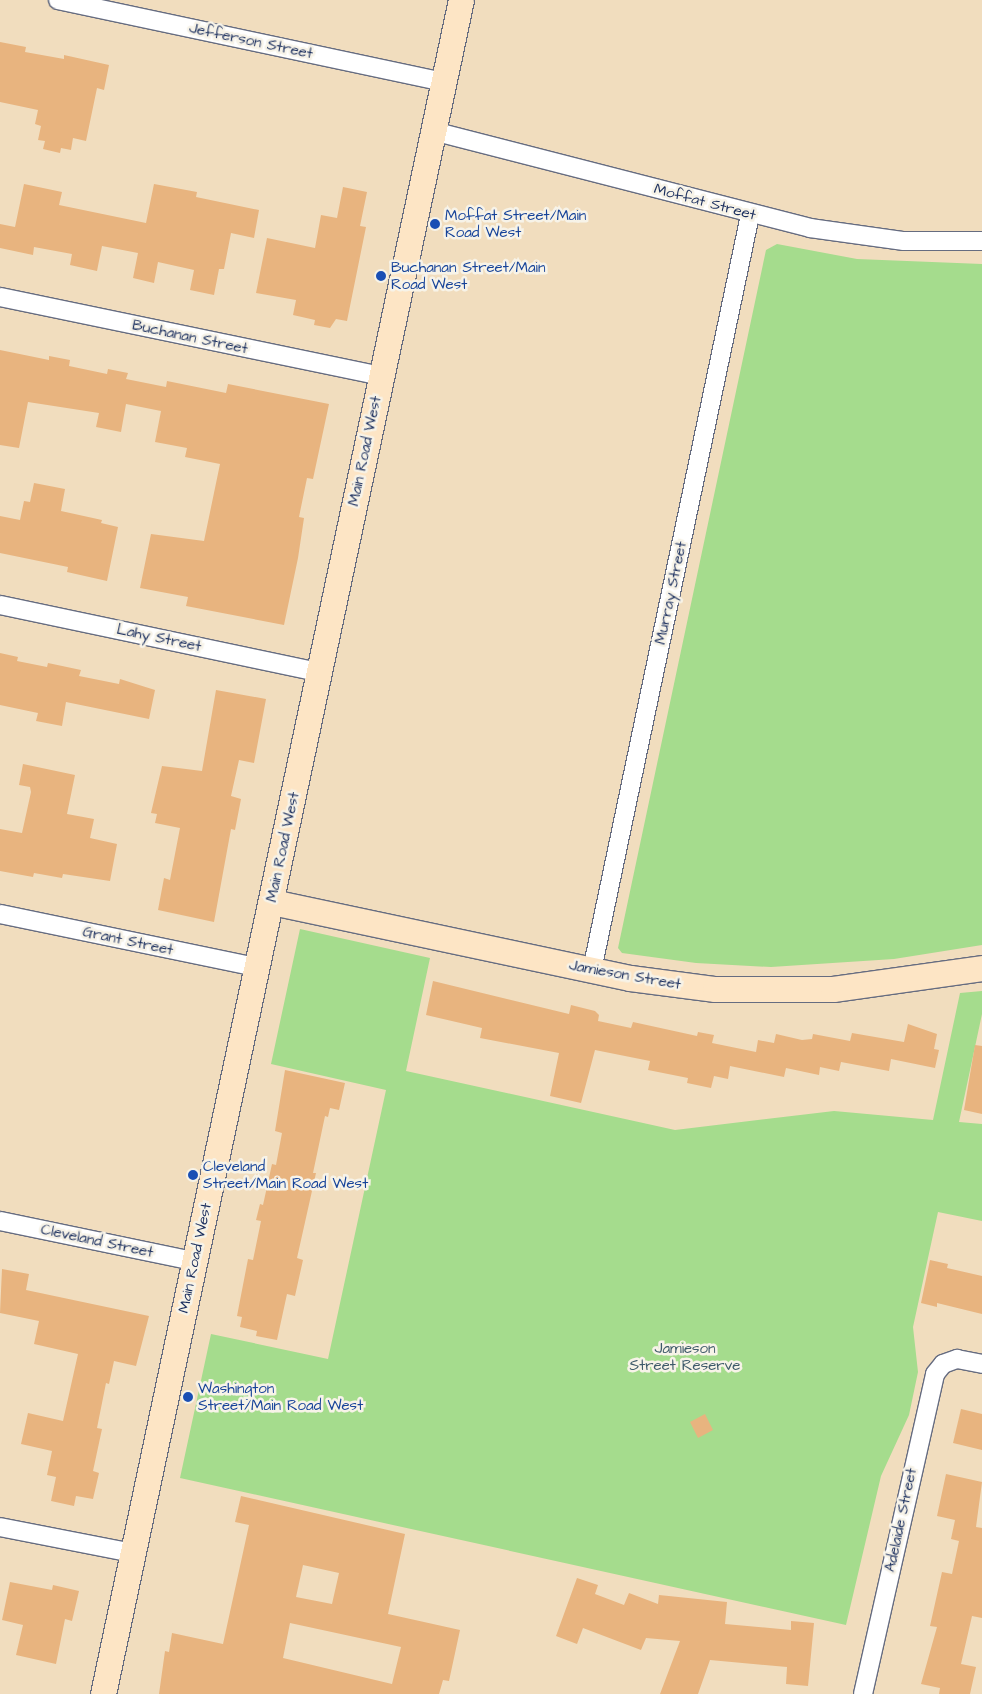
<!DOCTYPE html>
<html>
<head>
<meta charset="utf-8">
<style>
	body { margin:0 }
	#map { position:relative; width:982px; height:1694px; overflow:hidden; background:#f1ddbe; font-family:"Architects Daughter",sans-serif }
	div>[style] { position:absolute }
	.green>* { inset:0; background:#a5dc8d }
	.building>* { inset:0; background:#e8b47f }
	.roads { filter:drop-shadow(1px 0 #666c80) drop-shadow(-1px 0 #666c80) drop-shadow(0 1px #666c80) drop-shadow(0 -1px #666c80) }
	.street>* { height:18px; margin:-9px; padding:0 9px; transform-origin:9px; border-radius:9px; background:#fff }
	.secondary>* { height:25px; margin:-12.5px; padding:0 12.5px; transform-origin:12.5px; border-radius:12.5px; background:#fde5c5 }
	.dots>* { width:14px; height:14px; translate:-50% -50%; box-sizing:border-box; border:2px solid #f7f3e8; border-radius:50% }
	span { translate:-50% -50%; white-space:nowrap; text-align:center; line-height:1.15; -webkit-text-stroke:5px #f7f3e8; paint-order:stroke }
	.street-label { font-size:15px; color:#1b2f5e }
	.transit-label { font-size:15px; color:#164399 }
	.left { translate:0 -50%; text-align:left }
	.park-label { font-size:15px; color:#3e5a6a }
</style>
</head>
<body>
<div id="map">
	<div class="green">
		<i style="clip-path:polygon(777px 244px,857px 259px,982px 264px,982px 945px,894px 959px,771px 967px,696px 963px,622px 953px,618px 948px,766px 250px)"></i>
		<i style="clip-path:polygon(300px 929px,430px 958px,406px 1071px,675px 1130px,834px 1111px,933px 1120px,960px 993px,982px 991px,982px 1014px,959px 1122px,982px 1124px,982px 1221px,938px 1212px,913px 1327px,918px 1372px,909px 1415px,881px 1476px,846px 1625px,180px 1478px,211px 1334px,328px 1359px,386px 1090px,271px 1064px)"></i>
	</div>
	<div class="building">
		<i style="clip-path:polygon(0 42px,26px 47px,25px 52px,64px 59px,64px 55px,109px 65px,104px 90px,97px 88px,86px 141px,73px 138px,71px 150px,61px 148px,60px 153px,43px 149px,45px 141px,38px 140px,41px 126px,35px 124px,38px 110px,0 102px)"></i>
		<i style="clip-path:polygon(24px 184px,62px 192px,59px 205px,146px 223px,154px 184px,197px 192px,196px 197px,259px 210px,254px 238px,231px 233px,224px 269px,219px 269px,214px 295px,190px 290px,194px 270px,158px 262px,154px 283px,133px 278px,138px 253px,102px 246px,97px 271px,70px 265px,72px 254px,34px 247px,33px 255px,0 248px,0 224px,15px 227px)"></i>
		<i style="clip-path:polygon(343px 187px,367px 192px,360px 226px,366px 227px,347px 321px,336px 319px,330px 328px,314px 325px,315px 320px,293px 315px,296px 300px,256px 293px,267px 238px,315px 248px,321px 215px,337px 218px)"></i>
		<i style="clip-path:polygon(0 350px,49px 360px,49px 356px,70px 360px,69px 366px,107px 374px,108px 369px,128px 373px,126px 379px,166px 387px,167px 381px,226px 393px,228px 384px,329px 404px,313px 479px,307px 478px,299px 517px,304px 518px,298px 558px,284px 625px,186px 606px,188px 597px,140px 588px,151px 534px,204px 541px,220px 464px,185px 457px,187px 448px,155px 442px,161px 411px,126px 404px,121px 432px,96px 427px,99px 413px,28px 402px,19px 448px,0 445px)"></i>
		<i style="clip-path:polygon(34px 483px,65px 489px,61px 511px,102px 520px,101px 523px,118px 527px,107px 581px,67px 572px,68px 567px,0 553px,0 516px,20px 520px,24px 501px,30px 502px)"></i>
		<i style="clip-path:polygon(0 653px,18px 657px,17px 661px,47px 667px,48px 663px,81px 670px,79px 676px,119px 684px,120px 679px,155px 690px,149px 719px,66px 702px,62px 726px,36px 721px,38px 713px,0 705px)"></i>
		<i style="clip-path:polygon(216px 690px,266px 699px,254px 763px,239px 760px,231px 796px,241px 799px,235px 830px,231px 829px,214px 922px,158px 910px,164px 878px,170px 880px,180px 828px,155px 823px,157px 814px,151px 813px,162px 766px,202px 771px)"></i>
		<i style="clip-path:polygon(23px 764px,75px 775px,67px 814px,94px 819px,90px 838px,117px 844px,110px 881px,63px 874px,62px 878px,34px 873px,33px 877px,0 871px,0 829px,22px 833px,31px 792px,30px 787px,19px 785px)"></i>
		<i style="clip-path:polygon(433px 981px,569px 1014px,571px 1005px,595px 1011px,599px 1015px,598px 1021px,631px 1028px,633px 1022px,697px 1036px,698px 1032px,714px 1035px,712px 1043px,756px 1052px,758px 1040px,774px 1043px,776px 1034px,802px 1040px,812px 1039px,813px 1034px,850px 1041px,852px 1033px,904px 1042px,908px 1024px,937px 1034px,934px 1049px,939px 1050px,935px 1068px,891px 1059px,889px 1071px,841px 1062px,839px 1071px,820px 1067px,819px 1075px,786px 1068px,784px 1077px,730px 1066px,728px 1079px,714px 1076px,711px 1088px,687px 1083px,688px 1078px,648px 1070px,650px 1061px,595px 1050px,581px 1103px,550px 1096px,559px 1053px,480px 1038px,482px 1028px,426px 1015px)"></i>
		<i style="clip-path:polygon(975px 1045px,982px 1046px,982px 1114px,964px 1110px)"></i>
		<i style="clip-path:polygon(285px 1070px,345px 1083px,339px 1110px,330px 1108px,328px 1117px,325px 1116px,313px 1173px,316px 1173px,297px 1258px,303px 1260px,295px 1296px,287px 1294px,277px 1340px,256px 1336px,257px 1331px,240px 1327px,242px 1317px,237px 1316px,248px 1259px,253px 1260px,261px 1221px,256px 1220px,260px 1204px,263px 1205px,272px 1164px,276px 1165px,282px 1133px,275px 1131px)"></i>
		<i style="clip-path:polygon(930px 1260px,948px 1264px,947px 1268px,982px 1276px,982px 1314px,937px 1303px,937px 1307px,921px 1303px)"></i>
		<i style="clip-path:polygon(2px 1269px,29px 1274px,26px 1290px,149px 1316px,136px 1366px,114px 1361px,109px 1384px,106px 1383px,97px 1428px,102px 1429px,93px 1471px,99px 1473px,93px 1499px,76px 1496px,74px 1506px,51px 1501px,56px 1477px,47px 1475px,52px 1451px,21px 1444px,28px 1413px,63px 1421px,78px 1354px,34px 1344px,39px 1321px,0 1313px)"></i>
		<i style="clip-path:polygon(961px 1409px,982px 1414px,982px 1450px,953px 1443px)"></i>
		<i style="clip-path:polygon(705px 1414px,713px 1430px,698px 1438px,690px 1422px)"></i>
		<i style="clip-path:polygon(946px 1474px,982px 1482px,976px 1527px,982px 1528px,982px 1618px,972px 1616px,961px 1664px,976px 1667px,970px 1694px,939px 1694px,940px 1688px,921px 1684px,937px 1627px,930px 1626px,942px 1572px,952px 1574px,959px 1541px,951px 1539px,955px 1520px,937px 1516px)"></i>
		<i style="clip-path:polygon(evenodd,241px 1496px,405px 1534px,388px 1614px,460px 1630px,449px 1681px,443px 1680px,439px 1694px,159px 1694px,165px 1651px,169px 1652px,172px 1633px,223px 1644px,249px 1525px,235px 1522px,241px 1496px,303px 1565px,339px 1573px,332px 1604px,296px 1597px,303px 1565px,241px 1496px,290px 1623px,401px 1647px,392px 1684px,283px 1658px,290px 1623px)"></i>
		<i style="clip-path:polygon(577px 1578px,598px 1585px,595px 1594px,624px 1605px,629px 1593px,658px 1604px,659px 1595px,727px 1602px,725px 1624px,791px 1630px,791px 1621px,814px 1623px,808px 1686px,786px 1684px,787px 1667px,710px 1660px,698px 1694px,660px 1694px,680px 1641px,646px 1638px,641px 1650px,583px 1628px,577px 1644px,556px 1636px)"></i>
		<i style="clip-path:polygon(10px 1582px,52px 1590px,53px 1585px,79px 1591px,72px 1621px,65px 1619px,56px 1664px,16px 1655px,23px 1625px,2px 1620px)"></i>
	</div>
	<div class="roads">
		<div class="street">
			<i style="left:58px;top:0;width:395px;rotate:12deg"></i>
			<i style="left:433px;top:131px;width:389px;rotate:14.4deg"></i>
			<i style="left:810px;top:228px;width:95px;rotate:7.9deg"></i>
			<i style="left:904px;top:241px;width:78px"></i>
			<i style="left:0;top:297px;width:389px;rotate:11.7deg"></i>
			<i style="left:0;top:605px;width:325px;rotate:11.9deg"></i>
			<i style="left:0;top:914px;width:261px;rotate:11.7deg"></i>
			<i style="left:592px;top:970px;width:771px;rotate:-78.18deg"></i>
			<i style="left:0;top:1221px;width:198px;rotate:11.7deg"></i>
			<i style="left:0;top:1527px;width:136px;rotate:11.1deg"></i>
			<i style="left:863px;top:1694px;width:328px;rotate:-77.3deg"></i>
			<i style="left:935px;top:1374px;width:13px;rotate:-51deg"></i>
			<i style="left:943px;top:1364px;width:15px;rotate:-20deg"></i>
			<i style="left:957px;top:1359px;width:25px;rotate:11deg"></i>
		</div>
		<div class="secondary">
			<i style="left:272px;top:902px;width:366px;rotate:12deg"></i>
			<i style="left:630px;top:978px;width:86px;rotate:7.4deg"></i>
			<i style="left:715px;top:989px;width:118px"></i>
			<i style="left:833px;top:989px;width:150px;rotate:-8deg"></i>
			<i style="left:103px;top:1694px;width:1731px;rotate:-78.07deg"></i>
		</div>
	</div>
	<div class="dots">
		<i style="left:435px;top:224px;background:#1a4fb4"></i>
		<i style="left:381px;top:276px;background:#1a4fb4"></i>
		<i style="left:193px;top:1175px;background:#1a4fb4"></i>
		<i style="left:188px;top:1397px;background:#1a4fb4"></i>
	</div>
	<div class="street-label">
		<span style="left:251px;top:41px;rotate:12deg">Jefferson Street</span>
		<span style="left:705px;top:202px;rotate:15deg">Moffat Street</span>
		<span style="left:190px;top:337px;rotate:12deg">Buchanan Street</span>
		<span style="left:365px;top:451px;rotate:-78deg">Main Road West</span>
		<span style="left:671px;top:593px;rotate:-78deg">Murray Street</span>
		<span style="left:159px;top:638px;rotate:12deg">Lahy Street</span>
		<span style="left:283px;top:847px;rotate:-78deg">Main Road West</span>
		<span style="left:128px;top:941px;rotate:12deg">Grant Street</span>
		<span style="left:625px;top:975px;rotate:10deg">Jamieson Street</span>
		<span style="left:97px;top:1241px;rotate:12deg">Cleveland Street</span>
		<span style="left:195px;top:1258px;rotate:-78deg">Main Road West</span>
		<span style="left:901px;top:1520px;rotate:-78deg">Adelaide Street</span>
	</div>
	<div class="transit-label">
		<span class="left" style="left:445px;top:224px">Moffat Street/Main<br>Road West</span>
		<span class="left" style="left:391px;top:276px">Buchanan Street/Main<br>Road West</span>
		<span class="left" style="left:203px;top:1175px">Cleveland<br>Street/Main Road West</span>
		<span class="left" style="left:198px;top:1397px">Washington<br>Street/Main Road West</span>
	</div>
	<div class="park-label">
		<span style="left:685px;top:1357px">Jamieson<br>Street Reserve</span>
	</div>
</div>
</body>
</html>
